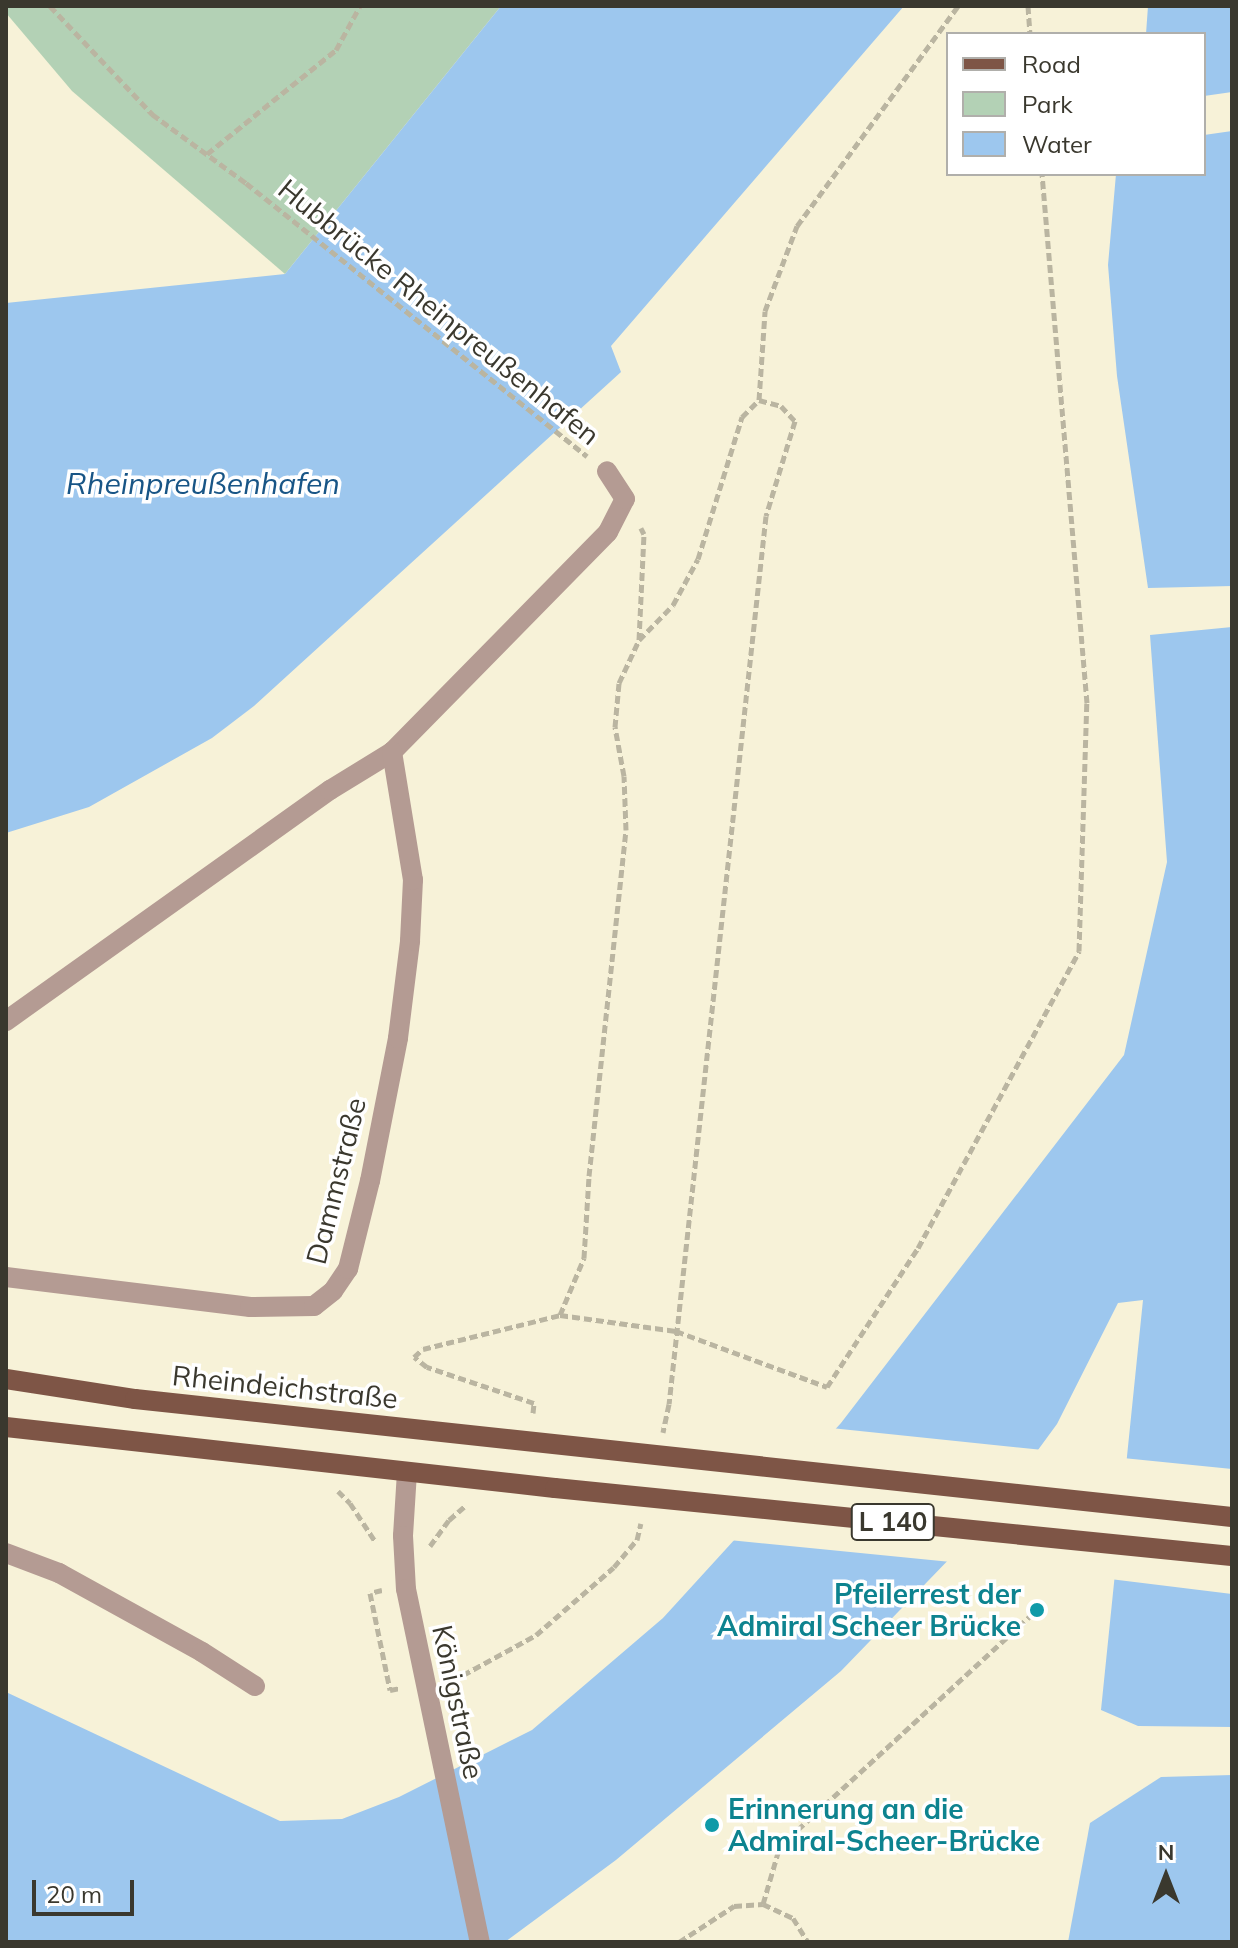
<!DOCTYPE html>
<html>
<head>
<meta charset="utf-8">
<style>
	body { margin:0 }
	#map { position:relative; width:1238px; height:1948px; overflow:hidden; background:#f7f2d8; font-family:Mulish,sans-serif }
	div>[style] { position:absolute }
	.green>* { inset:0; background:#b3d1b5 }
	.water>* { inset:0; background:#9dc7ee }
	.pier>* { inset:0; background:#f7f2d8 }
	.path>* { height:5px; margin-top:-2.5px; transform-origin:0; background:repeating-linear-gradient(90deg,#bab5a1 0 8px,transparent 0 12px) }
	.minor>* { height:20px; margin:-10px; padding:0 10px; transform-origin:10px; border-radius:10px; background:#b49b93 }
	.major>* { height:20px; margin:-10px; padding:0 10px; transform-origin:10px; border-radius:10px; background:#7e5546 }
	.dots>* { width:22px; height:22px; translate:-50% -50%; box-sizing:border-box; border:4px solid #fff; border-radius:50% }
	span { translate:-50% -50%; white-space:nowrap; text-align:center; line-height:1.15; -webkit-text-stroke:7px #fff; paint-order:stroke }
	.shield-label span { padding:2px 6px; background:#fff; border:2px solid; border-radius:6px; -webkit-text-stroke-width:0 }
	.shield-label { font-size:26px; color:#3a382e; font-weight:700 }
	.street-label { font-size:28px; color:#3a382e }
	.culture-label { font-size:28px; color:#0d838f; font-weight:700 }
	.right { translate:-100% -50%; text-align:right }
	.left { translate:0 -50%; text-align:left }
	.water-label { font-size:30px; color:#185586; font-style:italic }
	.frame { position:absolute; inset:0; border:8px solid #3a382e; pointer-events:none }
	.legend { position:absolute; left:946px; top:32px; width:260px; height:144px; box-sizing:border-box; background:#fff; border:2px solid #b0afab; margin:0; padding:10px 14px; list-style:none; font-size:24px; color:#3a382e }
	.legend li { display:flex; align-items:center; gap:16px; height:40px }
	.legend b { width:40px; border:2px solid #b0afab }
	.north { position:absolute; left:1126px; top:1836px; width:80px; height:80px; -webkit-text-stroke:6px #fff; paint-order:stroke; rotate:0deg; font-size:22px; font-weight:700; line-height:32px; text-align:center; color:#3a382e }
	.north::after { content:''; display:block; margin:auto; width:28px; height:36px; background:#3a382e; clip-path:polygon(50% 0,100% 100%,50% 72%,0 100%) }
	.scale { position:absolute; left:32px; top:1880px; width:102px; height:36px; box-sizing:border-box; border:4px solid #3a382e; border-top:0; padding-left:10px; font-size:24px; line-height:28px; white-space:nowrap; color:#3a382e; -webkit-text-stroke:6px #fff; paint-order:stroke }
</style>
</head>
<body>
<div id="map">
	<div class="green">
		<i style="clip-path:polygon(6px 6px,501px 6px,285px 274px,72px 91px,6px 13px)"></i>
	</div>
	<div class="water">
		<i style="clip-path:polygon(501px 6px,904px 6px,611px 346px,621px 372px,254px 706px,212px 738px,89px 807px,6px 833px,6px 303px,285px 274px)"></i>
		<i style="clip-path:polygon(1148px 6px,1232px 6px,1232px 92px,1204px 96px,1204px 34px,1146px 34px)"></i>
		<i style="clip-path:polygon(1232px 131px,1232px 586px,1148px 588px,1117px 376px,1108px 265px,1116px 174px,1204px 174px,1204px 135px)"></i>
		<i style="clip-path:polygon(1232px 627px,1232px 1727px,1138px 1726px,1101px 1710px,1143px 1300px,1118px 1303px,1057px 1424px,986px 1521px,841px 1671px,616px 1860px,505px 1942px,6px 1942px,6px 1692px,280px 1821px,342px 1819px,399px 1797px,532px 1730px,663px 1618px,841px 1423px,1124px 1055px,1167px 862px,1150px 635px)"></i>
		<i style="clip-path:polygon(1232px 1775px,1232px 1942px,1068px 1942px,1090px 1823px,1161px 1777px)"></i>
	</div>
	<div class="pier">
		<i style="clip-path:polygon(831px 1428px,1043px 1450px,989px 1523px,951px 1562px,729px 1540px)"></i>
		<i style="clip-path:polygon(1123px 1458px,1232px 1469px,1232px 1594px,1110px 1579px)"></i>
	</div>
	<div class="path">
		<i style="left:50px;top:6px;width:149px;rotate:46.6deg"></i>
		<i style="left:152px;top:114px;width:117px;rotate:36.3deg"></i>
		<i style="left:246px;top:183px;width:437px;rotate:38.7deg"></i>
		<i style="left:1028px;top:6px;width:28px;rotate:86deg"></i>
		<i style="left:207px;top:154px;width:166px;rotate:-38.9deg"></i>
		<i style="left:336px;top:50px;width:50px;rotate:-61.4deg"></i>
		<i style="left:759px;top:400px;width:89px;rotate:-86.1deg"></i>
		<i style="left:765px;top:311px;width:91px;rotate:-69.4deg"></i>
		<i style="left:797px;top:226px;width:273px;rotate:-53.8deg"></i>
		<i style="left:639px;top:640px;width:49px;rotate:-45.8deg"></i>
		<i style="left:673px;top:605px;width:52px;rotate:-61.5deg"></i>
		<i style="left:698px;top:559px;width:149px;rotate:-72.8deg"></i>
		<i style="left:742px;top:417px;width:24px;rotate:-45deg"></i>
		<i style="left:759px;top:400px;width:23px;rotate:15deg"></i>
		<i style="left:781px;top:406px;width:21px;rotate:47deg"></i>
		<i style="left:795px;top:421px;width:99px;rotate:107deg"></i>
		<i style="left:766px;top:516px;width:893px;rotate:96.23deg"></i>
		<i style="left:669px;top:1404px;width:29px;rotate:102deg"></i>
		<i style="left:560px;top:1315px;width:62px;rotate:-67.2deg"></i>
		<i style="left:584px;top:1258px;width:82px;rotate:-86.5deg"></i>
		<i style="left:589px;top:1176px;width:348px;rotate:-83.9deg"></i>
		<i style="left:626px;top:830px;width:54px;rotate:-92.1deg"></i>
		<i style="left:624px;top:776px;width:50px;rotate:-100.4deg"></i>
		<i style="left:615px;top:727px;width:44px;rotate:-84.8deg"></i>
		<i style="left:619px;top:683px;width:47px;rotate:-65.1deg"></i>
		<i style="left:639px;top:640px;width:106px;rotate:-87.3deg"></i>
		<i style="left:644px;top:534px;width:7px;rotate:-117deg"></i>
		<i style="left:533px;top:1413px;width:10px;rotate:-84deg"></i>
		<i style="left:534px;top:1403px;width:113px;rotate:-161.4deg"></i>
		<i style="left:427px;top:1367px;width:16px;rotate:-142deg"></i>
		<i style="left:414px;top:1357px;width:12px;rotate:-42deg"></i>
		<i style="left:423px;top:1349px;width:141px;rotate:-13.9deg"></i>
		<i style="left:560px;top:1315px;width:117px;rotate:7.9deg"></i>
		<i style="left:676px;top:1331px;width:161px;rotate:20.3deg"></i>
		<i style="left:827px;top:1387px;width:166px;rotate:-56.8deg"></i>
		<i style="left:918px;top:1248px;width:338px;rotate:-61.5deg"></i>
		<i style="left:1079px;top:951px;width:248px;rotate:-88.2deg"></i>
		<i style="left:1087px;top:703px;width:531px;rotate:-94.86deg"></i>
		<i style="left:338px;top:1491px;width:17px;rotate:45deg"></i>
		<i style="left:350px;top:1503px;width:45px;rotate:56.7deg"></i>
		<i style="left:430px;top:1546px;width:32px;rotate:-54deg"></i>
		<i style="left:449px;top:1520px;width:21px;rotate:-41deg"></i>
		<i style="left:382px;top:1590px;width:12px;rotate:166deg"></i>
		<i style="left:370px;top:1593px;width:99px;rotate:78.3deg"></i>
		<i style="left:390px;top:1690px;width:10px;rotate:-11deg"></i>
		<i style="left:449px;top:1678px;width:14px;rotate:-12deg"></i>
		<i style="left:463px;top:1675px;width:83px;rotate:-28.7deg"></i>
		<i style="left:536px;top:1635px;width:103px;rotate:-41.1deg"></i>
		<i style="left:614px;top:1567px;width:35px;rotate:-50deg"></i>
		<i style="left:637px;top:1540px;width:17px;rotate:-77deg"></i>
		<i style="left:763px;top:1904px;width:60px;rotate:-73.7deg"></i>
		<i style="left:780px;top:1846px;width:349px;rotate:-42.6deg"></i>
		<i style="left:679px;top:1942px;width:66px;rotate:-33.2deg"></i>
		<i style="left:734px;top:1906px;width:29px;rotate:-4deg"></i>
		<i style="left:763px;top:1904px;width:33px;rotate:25deg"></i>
		<i style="left:793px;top:1918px;width:28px;rotate:58deg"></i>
	</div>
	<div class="minor">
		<i style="left:6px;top:1021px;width:398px;rotate:-35.5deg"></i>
		<i style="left:330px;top:790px;width:73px;rotate:-31.5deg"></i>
		<i style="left:392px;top:752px;width:308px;rotate:-45.5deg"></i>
		<i style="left:608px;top:532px;width:37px;rotate:-63deg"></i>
		<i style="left:625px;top:499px;width:33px;rotate:-123deg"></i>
		<i style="left:6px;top:1277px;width:246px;rotate:7deg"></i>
		<i style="left:250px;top:1307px;width:64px;rotate:-0.9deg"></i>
		<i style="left:314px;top:1306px;width:24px;rotate:-38deg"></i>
		<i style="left:333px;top:1291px;width:27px;rotate:-56deg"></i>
		<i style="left:348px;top:1269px;width:91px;rotate:-76deg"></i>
		<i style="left:370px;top:1181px;width:146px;rotate:-78.9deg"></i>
		<i style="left:398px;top:1038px;width:98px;rotate:-82.9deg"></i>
		<i style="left:410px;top:941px;width:61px;rotate:-87.2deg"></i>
		<i style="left:413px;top:880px;width:130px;rotate:-99.3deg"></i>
		<i style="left:407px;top:1472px;width:64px;rotate:93.6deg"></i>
		<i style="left:403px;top:1536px;width:53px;rotate:86.8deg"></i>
		<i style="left:406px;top:1589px;width:361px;rotate:78.2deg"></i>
		<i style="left:6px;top:1553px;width:57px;rotate:20.7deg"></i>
		<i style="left:59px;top:1573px;width:163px;rotate:28.9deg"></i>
		<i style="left:202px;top:1652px;width:63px;rotate:32.7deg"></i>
	</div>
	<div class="major">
		<i style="left:6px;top:1379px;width:131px;rotate:8.8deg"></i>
		<i style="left:135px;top:1399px;width:1103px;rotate:6.14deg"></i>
		<i style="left:6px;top:1427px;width:552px;rotate:6.34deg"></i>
		<i style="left:555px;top:1488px;width:680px;rotate:5.74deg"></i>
	</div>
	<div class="dots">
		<i style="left:1037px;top:1610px;background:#0f9aa8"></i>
		<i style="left:712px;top:1825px;background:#0f9aa8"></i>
	</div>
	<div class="shield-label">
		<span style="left:893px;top:1522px">L 140</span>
	</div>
	<div class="street-label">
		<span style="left:439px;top:312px;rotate:39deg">Hubbrücke Rheinpreußenhafen</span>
		<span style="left:336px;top:1181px;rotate:-76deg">Dammstraße</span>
		<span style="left:285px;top:1387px;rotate:6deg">Rheindeichstraße</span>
		<span style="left:458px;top:1702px;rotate:78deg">Königstraße</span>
	</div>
	<div class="culture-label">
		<span class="right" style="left:1021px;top:1610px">Pfeilerrest der<br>Admiral Scheer Brücke</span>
		<span class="left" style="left:728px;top:1825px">Erinnerung an die<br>Admiral-Scheer-Brücke</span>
	</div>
	<div class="water-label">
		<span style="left:203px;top:483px">Rheinpreußenhafen</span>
	</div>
	<div class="frame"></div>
	<ul class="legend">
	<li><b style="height:10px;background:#7e5546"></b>Road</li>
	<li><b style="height:22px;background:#b3d1b5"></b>Park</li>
	<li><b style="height:22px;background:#9dc7ee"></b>Water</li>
	</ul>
	<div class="north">N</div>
	<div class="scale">20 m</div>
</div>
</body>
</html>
